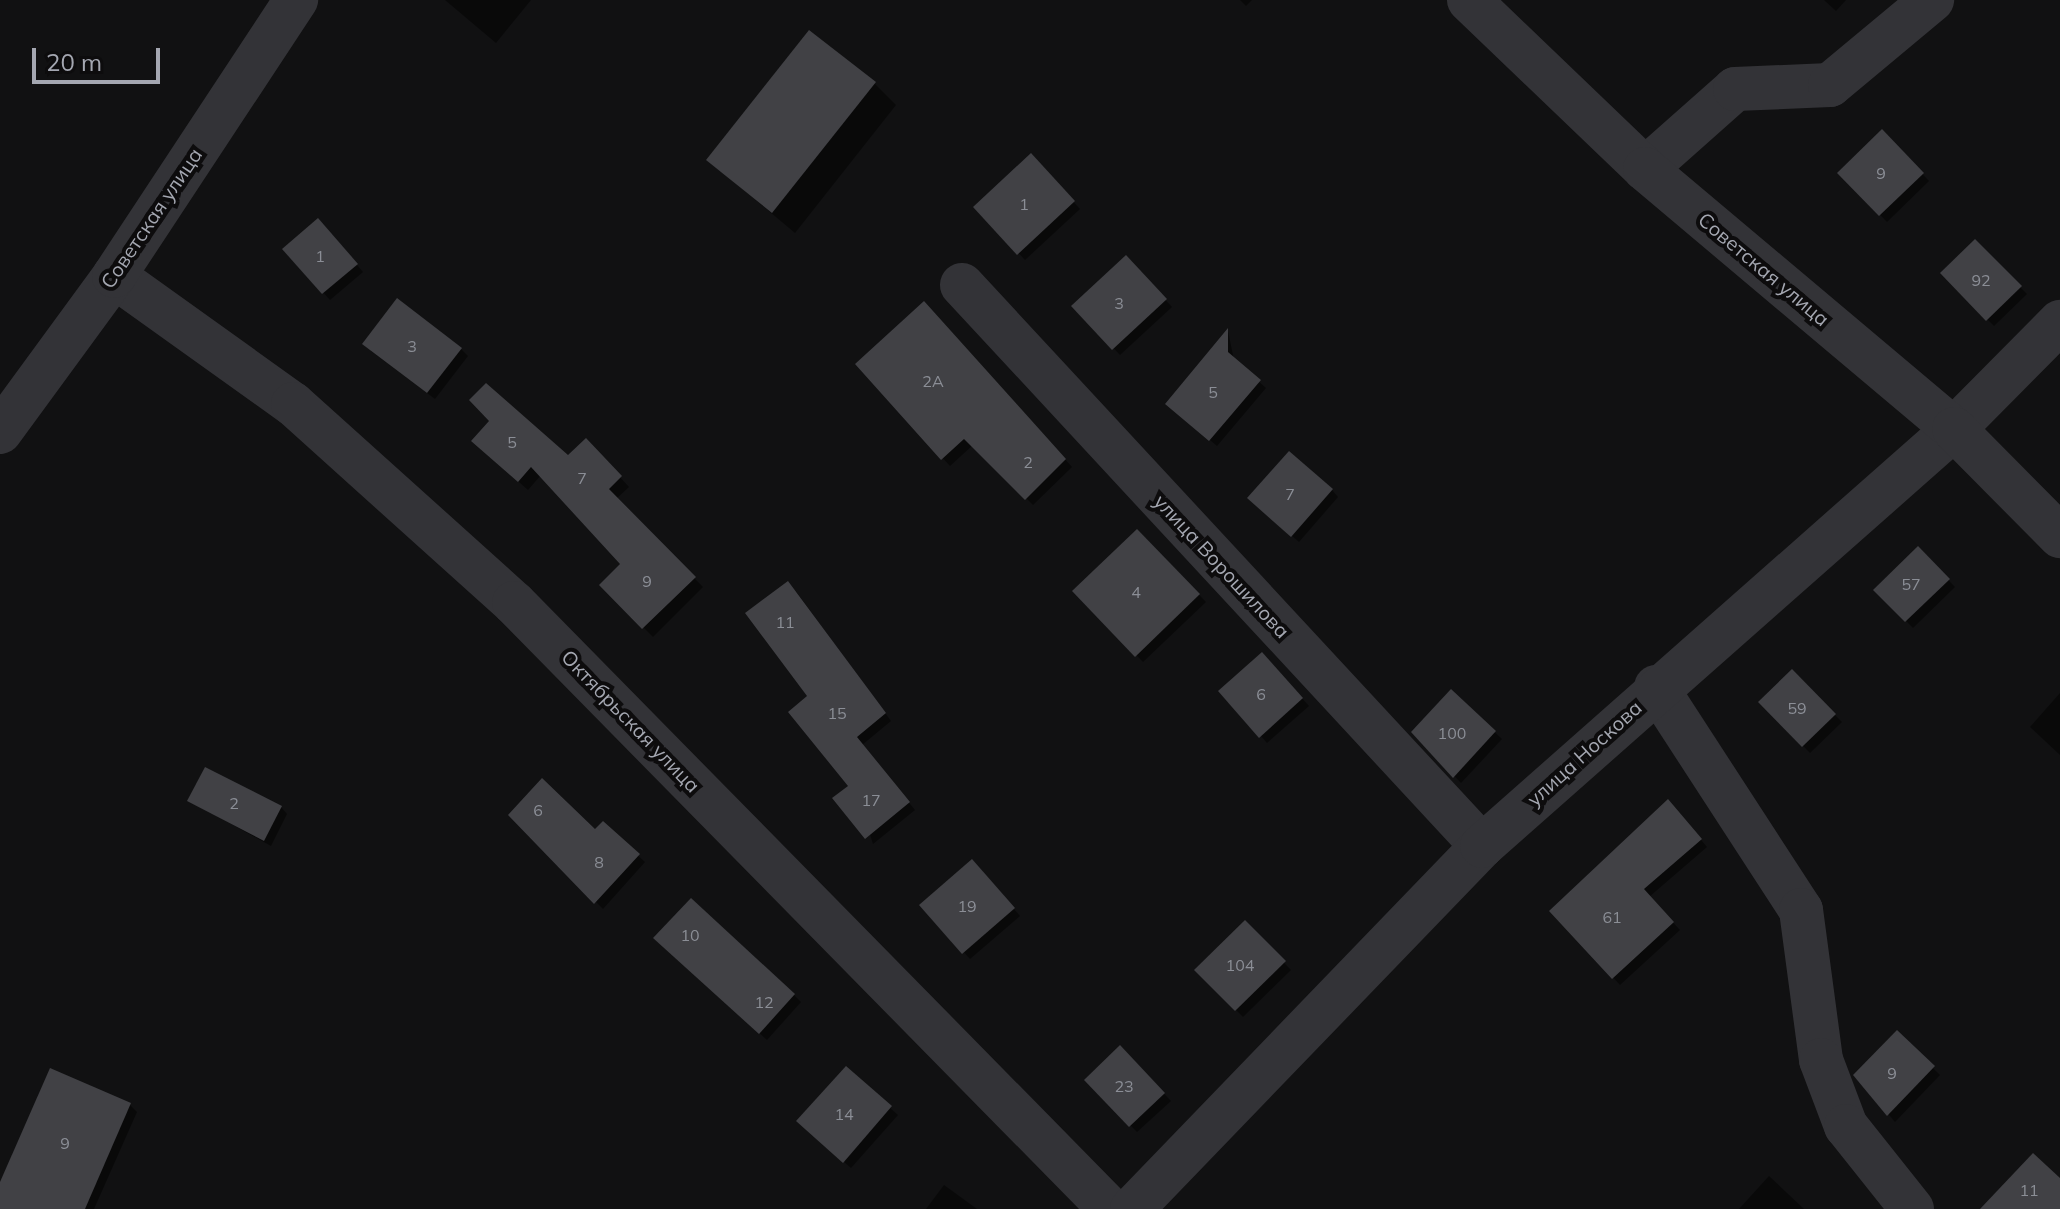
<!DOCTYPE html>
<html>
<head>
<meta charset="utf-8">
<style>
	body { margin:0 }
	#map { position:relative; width:2060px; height:1209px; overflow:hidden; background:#111112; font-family:Mulish,sans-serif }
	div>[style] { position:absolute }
	.shadow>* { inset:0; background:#0007 }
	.building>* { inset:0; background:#414145 }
	.minor>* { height:44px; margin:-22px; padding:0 22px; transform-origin:22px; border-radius:22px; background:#333337 }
	.tertiary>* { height:44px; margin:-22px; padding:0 22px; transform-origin:22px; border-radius:22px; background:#333337 }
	span { translate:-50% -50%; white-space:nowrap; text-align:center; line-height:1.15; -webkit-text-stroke:8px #0d0c0d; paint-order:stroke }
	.number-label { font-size:16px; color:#8b8e96 }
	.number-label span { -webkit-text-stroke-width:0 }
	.street-label { font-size:20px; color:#a4a7b1 }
	.scale { position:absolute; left:32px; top:48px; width:128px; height:36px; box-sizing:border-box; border:4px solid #a4a7b1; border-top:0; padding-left:10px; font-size:24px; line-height:28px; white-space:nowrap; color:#a4a7b1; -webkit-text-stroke:6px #0d0c0d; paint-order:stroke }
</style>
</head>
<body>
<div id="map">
	<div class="shadow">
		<i style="clip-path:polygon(445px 0,531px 0,496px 43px)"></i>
		<i style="clip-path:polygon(1240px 0,1252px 0,1246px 6px)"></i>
		<i style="clip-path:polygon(1824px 0,1846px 0,1836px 11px)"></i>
		<i style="clip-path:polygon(874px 83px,896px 105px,795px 233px,708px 160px)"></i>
		<i style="clip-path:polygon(1882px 132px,1929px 181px,1887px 222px,1840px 173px)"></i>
		<i style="clip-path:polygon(1031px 156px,1080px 209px,1025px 260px,976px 207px)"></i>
		<i style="clip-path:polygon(325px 228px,363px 272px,330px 300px,285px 249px)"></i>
		<i style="clip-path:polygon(1975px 242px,2027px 294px,1994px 326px,1942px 273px)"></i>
		<i style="clip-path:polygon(1126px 258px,1172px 307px,1120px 355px,1074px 306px)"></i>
		<i style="clip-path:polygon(931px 311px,1072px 467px,1033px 505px,973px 445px,950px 466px,857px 364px)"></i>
		<i style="clip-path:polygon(1228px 331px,1234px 360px,1266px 388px,1217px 446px,1167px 403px)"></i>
		<i style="clip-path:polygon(461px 349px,468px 356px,435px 399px,371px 351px)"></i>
		<i style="clip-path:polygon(483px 450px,568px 458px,595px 450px,629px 487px,616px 499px,703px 587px,653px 637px,601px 585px,623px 564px,541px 475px,528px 490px)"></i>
		<i style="clip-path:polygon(1332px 490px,1338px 497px,1299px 542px,1257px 505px)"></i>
		<i style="clip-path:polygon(1137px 531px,1206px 602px,1143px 662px,1075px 591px)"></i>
		<i style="clip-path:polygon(1918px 549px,1955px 587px,1913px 628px,1876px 590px)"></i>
		<i style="clip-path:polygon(795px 590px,891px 721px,862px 745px,915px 810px,873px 844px)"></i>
		<i style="clip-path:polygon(1269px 662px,1309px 706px,1267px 743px,1261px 736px)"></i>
		<i style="clip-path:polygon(1792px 672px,1842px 722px,1810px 753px,1761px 702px)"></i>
		<i style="clip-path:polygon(1451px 692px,1502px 739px,1461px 783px,1413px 732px)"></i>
		<i style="clip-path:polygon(2060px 693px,2060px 755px,2030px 727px)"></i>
		<i style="clip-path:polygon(190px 801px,281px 807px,287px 814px,271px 846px)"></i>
		<i style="clip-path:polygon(1675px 809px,1707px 847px,1649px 897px,1680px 930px,1620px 985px,1552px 911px)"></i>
		<i style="clip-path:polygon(510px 815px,595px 832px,603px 824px,645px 862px,603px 909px)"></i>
		<i style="clip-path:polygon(979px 868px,1020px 916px,970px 959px,922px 905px)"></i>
		<i style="clip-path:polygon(1245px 923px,1291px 970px,1243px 1017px,1197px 970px)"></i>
		<i style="clip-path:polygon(656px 938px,794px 995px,801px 1002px,767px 1040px)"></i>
		<i style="clip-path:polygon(1897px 1033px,1940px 1075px,1895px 1122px,1856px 1075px)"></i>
		<i style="clip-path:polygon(1120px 1048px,1171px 1101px,1137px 1132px,1086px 1080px)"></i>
		<i style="clip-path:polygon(846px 1069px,898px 1115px,851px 1168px,805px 1128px)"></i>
		<i style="clip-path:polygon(130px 1105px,137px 1112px,94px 1209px,0 1209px,0 1187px)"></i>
		<i style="clip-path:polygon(1769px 1176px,1804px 1209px,1739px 1209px)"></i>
		<i style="clip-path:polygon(944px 1185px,977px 1209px,926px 1209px)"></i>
	</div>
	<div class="building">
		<i style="clip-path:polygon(809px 30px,876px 82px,772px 213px,706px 160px)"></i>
		<i style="clip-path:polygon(1882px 129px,1924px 173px,1879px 216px,1837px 173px)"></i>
		<i style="clip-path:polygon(1031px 153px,1075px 201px,1017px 255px,973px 207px)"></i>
		<i style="clip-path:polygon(318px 218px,358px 264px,322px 294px,282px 249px)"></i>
		<i style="clip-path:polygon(1975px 239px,2022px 286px,1986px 321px,1940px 273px)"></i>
		<i style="clip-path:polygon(1126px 255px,1167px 299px,1112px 350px,1071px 306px)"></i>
		<i style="clip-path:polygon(397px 298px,462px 348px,427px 393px,362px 344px)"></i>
		<i style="clip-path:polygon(924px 301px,1066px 459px,1025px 500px,964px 439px,941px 460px,855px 364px)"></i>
		<i style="clip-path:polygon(1228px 328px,1228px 352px,1261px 380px,1209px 441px,1165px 404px)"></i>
		<i style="clip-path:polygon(486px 383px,568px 455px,586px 438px,622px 476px,609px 489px,696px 577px,642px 629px,599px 585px,620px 564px,531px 467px,518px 482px,471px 441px,489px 421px,469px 400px)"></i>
		<i style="clip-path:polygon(1289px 451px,1333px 489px,1291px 537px,1247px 498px)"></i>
		<i style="clip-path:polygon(1137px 529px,1200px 594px,1135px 657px,1072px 591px)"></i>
		<i style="clip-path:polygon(1918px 546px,1950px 579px,1905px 622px,1873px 590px)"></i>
		<i style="clip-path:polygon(788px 581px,886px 713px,857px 737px,910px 802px,865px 839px,832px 798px,848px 786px,788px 712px,807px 696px,745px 613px)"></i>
		<i style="clip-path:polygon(1262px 652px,1303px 698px,1259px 738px,1218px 691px)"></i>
		<i style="clip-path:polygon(1792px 669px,1836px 714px,1802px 747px,1758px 702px)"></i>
		<i style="clip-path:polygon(1451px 689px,1496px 731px,1453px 778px,1411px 732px)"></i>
		<i style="clip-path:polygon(205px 767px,282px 806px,264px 841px,187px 801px)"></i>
		<i style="clip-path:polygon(542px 778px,595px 829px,603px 821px,640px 854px,594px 904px,508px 815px)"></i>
		<i style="clip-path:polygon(1668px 799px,1702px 839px,1644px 889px,1674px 922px,1612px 979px,1549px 911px)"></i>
		<i style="clip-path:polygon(972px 859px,1015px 908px,962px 954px,919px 905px)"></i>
		<i style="clip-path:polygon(691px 898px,795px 994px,759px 1034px,653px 938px)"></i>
		<i style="clip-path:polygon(1245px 920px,1286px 961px,1235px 1011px,1194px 970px)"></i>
		<i style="clip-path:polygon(1897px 1030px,1935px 1066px,1887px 1116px,1853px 1075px)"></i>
		<i style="clip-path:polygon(1120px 1045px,1165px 1093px,1129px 1127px,1084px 1080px)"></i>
		<i style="clip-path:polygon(846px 1066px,892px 1106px,843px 1163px,796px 1121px)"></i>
		<i style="clip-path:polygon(50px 1068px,131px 1103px,85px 1209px,0 1209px,0 1182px)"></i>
		<i style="clip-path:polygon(2033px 1153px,2060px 1178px,2060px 1209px,1980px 1209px)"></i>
	</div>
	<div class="minor">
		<i style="left:1645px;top:169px;width:120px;rotate:-41.6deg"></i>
		<i style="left:1735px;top:89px;width:95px;rotate:-2.4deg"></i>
		<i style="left:1830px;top:85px;width:133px;rotate:-39.8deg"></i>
		<i style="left:114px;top:276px;width:220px;rotate:35.6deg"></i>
		<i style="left:293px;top:404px;width:297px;rotate:42deg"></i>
		<i style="left:514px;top:603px;width:850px;rotate:45.48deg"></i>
		<i style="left:962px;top:285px;width:765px;rotate:47.17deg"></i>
		<i style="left:1656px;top:687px;width:266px;rotate:57deg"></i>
		<i style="left:1801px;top:910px;width:151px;rotate:82.4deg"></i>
		<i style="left:1821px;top:1060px;width:71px;rotate:69.3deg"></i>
		<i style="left:1846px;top:1126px;width:106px;rotate:51.5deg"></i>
		<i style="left:1132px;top:1209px;width:504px;rotate:-46.04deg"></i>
		<i style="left:1482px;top:846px;width:630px;rotate:-41.46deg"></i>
		<i style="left:1954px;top:429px;width:151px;rotate:-45.3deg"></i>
	</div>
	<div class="tertiary">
		<i style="left:1469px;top:0;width:244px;rotate:43.8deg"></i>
		<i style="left:1645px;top:169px;width:404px;rotate:40.1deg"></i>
		<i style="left:1954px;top:429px;width:151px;rotate:45.3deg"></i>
		<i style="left:0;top:432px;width:193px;rotate:-53.8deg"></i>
		<i style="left:114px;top:276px;width:331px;rotate:-56.6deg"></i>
	</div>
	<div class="number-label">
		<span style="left:1881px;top:173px">9</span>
		<span style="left:1024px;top:204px">1</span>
		<span style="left:320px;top:256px">1</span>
		<span style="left:1981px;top:280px">92</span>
		<span style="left:1119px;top:303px">3</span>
		<span style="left:412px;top:346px">3</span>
		<span style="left:933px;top:381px">2А</span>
		<span style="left:1213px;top:392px">5</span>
		<span style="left:512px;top:442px">5</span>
		<span style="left:1028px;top:462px">2</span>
		<span style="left:582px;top:478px">7</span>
		<span style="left:1290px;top:494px">7</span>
		<span style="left:647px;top:581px">9</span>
		<span style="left:1911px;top:584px">57</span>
		<span style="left:1136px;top:592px">4</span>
		<span style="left:785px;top:622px">11</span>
		<span style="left:1261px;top:694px">6</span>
		<span style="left:1797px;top:708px">59</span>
		<span style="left:837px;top:713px">15</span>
		<span style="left:1452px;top:733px">100</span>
		<span style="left:871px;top:800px">17</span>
		<span style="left:234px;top:803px">2</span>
		<span style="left:538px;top:810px">6</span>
		<span style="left:599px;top:862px">8</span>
		<span style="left:967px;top:906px">19</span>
		<span style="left:1612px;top:917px">61</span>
		<span style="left:690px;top:935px">10</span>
		<span style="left:1240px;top:965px">104</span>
		<span style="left:764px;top:1002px">12</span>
		<span style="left:1892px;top:1073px">9</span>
		<span style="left:1124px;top:1086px">23</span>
		<span style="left:844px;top:1114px">14</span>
		<span style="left:65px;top:1143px">9</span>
		<span style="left:2029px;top:1190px">11</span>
	</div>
	<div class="street-label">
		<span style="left:151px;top:218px;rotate:-56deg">Советская улица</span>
		<span style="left:1764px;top:269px;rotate:40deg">Советская улица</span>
		<span style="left:1222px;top:566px;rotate:47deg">улица Ворошилова</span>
		<span style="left:631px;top:721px;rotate:46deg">Октябрьская улица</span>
		<span style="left:1584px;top:753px;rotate:-42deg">улица Носкова</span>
	</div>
	<div class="scale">20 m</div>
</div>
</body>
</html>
